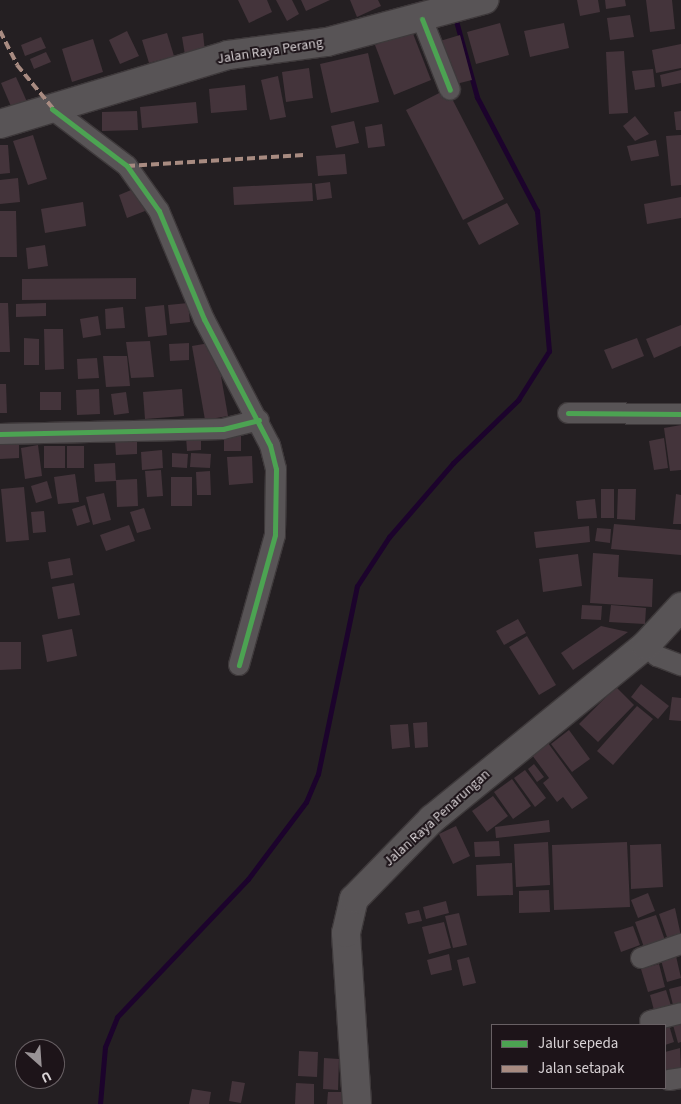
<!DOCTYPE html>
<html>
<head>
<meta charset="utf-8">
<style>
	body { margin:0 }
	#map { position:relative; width:681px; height:1104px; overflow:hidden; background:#241f22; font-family:"Source Sans 3",sans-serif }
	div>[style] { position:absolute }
	.stream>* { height:5px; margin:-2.5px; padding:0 2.5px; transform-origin:2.5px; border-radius:2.5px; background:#1c032c }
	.building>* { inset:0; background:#44343b }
	.roads { filter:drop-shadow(1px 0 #3e393b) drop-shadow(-1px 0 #3e393b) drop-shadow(0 1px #3e393b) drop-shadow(0 -1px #3e393b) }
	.street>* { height:20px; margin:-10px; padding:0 10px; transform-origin:10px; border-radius:10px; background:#585456 }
	.secondary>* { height:28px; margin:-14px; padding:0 14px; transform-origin:14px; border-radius:14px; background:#585456 }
	.quiet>* { height:4px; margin-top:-2px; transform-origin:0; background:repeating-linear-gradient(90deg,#a88b81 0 8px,transparent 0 12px) }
	.cycleway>* { height:5px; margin:-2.5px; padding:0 2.5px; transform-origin:2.5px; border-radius:2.5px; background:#4ca352 }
	span { translate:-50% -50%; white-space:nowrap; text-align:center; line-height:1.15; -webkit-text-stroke:4px #1d1419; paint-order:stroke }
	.street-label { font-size:14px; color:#d8d2d5 }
	.legend { position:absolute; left:491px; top:1024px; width:175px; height:65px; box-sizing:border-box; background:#1d1419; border:1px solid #686064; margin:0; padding:6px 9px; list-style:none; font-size:15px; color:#d8d2d5 }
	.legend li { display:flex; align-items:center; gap:10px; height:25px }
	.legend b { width:25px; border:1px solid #686064 }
	.north { position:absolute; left:15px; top:1039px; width:50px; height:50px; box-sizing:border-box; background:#1d1419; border:1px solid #686064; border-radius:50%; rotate:154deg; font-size:14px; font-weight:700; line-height:20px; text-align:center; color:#d8d2d5 }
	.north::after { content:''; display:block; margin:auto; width:18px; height:22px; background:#999396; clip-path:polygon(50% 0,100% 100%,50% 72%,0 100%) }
</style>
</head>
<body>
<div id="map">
	<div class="stream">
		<i style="left:100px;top:1104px;width:57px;rotate:-85deg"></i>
		<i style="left:105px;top:1047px;width:32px;rotate:-68deg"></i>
		<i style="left:117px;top:1017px;width:190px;rotate:-46.5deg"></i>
		<i style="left:248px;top:879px;width:96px;rotate:-53deg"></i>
		<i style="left:306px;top:802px;width:30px;rotate:-67deg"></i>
		<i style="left:318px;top:774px;width:192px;rotate:-78.3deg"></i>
		<i style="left:357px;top:586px;width:59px;rotate:-56.9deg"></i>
		<i style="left:389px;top:537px;width:98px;rotate:-49.1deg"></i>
		<i style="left:453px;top:463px;width:91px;rotate:-44.1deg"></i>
		<i style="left:518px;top:400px;width:58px;rotate:-57.7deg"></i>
		<i style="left:549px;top:351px;width:141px;rotate:-94.9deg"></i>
		<i style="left:537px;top:211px;width:129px;rotate:-117.8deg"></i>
		<i style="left:477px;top:97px;width:83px;rotate:-105.4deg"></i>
	</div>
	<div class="building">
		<i style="clip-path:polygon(238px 0,267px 0,272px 12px,249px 23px)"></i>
		<i style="clip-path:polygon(276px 0,292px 0,299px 14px,287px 21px)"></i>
		<i style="clip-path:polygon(301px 0,330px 0,306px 11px)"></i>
		<i style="clip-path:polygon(350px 0,378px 0,381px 6px,357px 17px)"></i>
		<i style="clip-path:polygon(577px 0,598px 0,600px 12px,580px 16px)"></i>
		<i style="clip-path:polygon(605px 0,625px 0,626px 6px,606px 9px)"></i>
		<i style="clip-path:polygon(646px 0,672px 0,675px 29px,650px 32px)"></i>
		<i style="clip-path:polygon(630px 15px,634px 37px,610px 40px,607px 18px)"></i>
		<i style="clip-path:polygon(500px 23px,509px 55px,476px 64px,467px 32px)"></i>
		<i style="clip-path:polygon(564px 23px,569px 48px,530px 57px,524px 31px)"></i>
		<i style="clip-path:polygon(127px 31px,139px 56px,120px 64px,109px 40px)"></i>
		<i style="clip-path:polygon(412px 31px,431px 80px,394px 95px,375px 45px)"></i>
		<i style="clip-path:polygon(167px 33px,174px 56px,149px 63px,142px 40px)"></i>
		<i style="clip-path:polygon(203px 33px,205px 52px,185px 55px,182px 37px)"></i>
		<i style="clip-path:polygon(460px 35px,472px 80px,452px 85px,440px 41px)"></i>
		<i style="clip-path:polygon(41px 37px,46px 48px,25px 56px,21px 45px)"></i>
		<i style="clip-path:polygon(93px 39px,103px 72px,72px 82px,62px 49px)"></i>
		<i style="clip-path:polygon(681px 44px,681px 68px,656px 73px,652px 50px)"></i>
		<i style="clip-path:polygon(624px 51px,628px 113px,609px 114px,606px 52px)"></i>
		<i style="clip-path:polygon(46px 52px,51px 62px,34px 69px,30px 59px)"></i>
		<i style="clip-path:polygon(368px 53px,379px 102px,331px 113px,320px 64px)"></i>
		<i style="clip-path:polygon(309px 68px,313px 98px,286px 102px,282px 72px)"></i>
		<i style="clip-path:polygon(653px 69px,655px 87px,635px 90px,632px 71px)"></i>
		<i style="clip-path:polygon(681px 70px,681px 83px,662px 87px,660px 75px)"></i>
		<i style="clip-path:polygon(278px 76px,286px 117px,270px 120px,261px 80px)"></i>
		<i style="clip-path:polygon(16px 77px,28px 104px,13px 111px,1px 83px)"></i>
		<i style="clip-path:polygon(245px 85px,247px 110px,211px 113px,209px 89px)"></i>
		<i style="clip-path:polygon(447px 89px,504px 199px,463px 220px,406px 110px)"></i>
		<i style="clip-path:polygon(196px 102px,198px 123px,142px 128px,140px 107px)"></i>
		<i style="clip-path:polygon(137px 111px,138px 130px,102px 131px,102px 112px)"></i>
		<i style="clip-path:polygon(681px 111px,681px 130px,676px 130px,674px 112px)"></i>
		<i style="clip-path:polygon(635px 116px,649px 134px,635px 141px,623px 126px)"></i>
		<i style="clip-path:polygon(354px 121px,359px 143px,336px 148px,331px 126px)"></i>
		<i style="clip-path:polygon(382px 124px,385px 146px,368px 148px,365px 127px)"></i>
		<i style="clip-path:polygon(33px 135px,47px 179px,28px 185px,13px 141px)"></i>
		<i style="clip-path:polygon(681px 135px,681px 185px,671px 186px,666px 136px)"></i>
		<i style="clip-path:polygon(656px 140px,659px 156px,631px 161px,627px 146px)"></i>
		<i style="clip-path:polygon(0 145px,8px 145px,10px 173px,0 174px)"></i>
		<i style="clip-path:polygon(345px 154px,347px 174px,318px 176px,316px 156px)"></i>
		<i style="clip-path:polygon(18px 178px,20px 202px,0 204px,0 180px)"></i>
		<i style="clip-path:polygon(330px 182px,332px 198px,317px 200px,315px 184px)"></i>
		<i style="clip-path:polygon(312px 183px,313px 201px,234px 205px,233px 187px)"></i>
		<i style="clip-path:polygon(136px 188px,145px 211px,127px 218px,119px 195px)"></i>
		<i style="clip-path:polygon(681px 197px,681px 218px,647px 224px,644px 204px)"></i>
		<i style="clip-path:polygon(83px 202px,86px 226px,45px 233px,41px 209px)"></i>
		<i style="clip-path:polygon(507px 203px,519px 224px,479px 245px,467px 223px)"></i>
		<i style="clip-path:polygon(0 211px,16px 211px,17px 257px,0 257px)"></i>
		<i style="clip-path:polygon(45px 245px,48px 266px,28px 269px,26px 248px)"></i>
		<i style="clip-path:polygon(136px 278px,136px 299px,22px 300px,22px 279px)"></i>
		<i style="clip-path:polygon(0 303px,8px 303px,10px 352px,0 352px)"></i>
		<i style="clip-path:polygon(46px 303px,46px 316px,16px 317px,16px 304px)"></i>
		<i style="clip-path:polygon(188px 303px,190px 322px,170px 324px,168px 305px)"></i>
		<i style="clip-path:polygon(164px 305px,167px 335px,148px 337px,145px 307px)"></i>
		<i style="clip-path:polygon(123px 307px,125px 328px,106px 329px,105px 309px)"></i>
		<i style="clip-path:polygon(98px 316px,101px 335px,83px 338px,80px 319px)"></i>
		<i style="clip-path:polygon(681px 325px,681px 346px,654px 358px,646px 339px)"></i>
		<i style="clip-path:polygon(44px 329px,63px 329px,64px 369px,45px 370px)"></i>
		<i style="clip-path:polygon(24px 338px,39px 339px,39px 365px,24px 365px)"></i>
		<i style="clip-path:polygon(637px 338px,644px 356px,612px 369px,604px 350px)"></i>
		<i style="clip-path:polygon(150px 341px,154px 377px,131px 378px,126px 342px)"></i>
		<i style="clip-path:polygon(215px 342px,228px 416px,205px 420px,192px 346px)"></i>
		<i style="clip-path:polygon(189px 343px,189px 360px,170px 361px,169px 344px)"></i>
		<i style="clip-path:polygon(103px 356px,127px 356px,130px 386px,106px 387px)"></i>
		<i style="clip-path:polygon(97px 358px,99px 378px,78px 379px,77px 359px)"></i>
		<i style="clip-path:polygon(0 384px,6px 384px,7px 413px,0 413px)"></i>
		<i style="clip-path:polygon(99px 389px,100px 414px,77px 415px,76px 390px)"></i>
		<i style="clip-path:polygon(182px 389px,184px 416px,145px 419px,143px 392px)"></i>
		<i style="clip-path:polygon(40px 392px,61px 392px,61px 410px,40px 410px)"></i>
		<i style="clip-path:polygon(126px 392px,129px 413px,114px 415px,111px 394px)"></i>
		<i style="clip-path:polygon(681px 425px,681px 470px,670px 471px,664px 428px)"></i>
		<i style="clip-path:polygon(201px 435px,201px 450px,187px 451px,186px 436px)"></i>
		<i style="clip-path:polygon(241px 435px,241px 451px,224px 451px,224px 436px)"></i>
		<i style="clip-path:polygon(664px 438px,668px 468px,654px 470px,649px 441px)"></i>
		<i style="clip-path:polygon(137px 440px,137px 454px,116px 455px,115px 441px)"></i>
		<i style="clip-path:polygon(19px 443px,19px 458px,0 459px,0 444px)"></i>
		<i style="clip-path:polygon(38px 445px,42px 476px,25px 479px,21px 448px)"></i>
		<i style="clip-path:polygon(44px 446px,65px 446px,65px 468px,44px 468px)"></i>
		<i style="clip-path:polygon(67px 446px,84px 446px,84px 468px,67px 468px)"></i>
		<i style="clip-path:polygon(162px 450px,163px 468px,142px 470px,141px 452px)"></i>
		<i style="clip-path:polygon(172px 453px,188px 454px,187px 468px,172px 467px)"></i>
		<i style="clip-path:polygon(191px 453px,211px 454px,210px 468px,190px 467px)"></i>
		<i style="clip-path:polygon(252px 456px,253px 483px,229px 485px,227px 457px)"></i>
		<i style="clip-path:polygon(115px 463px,116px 481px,95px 482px,94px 464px)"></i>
		<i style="clip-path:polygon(161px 470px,163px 496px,147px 497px,145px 471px)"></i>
		<i style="clip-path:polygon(210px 471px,211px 495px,197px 495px,196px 472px)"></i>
		<i style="clip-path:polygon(75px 474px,79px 502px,58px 504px,54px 477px)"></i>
		<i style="clip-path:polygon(171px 477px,192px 477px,192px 506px,171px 506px)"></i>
		<i style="clip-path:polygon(137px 479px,138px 506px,117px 507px,116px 480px)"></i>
		<i style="clip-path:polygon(47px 481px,52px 498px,36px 503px,31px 486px)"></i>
		<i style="clip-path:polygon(24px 487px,29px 540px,6px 542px,1px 489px)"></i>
		<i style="clip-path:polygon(601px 489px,614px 489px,614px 518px,601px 518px)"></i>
		<i style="clip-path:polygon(618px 489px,636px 489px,635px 520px,617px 519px)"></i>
		<i style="clip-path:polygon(104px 493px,111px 520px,93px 525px,86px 497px)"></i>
		<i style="clip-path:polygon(676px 494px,681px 495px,681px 524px,673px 524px)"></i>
		<i style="clip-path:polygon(595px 499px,597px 518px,578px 519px,576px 501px)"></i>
		<i style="clip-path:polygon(85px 505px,90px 522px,77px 526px,72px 509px)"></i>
		<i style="clip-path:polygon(144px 508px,151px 529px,137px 533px,130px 512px)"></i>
		<i style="clip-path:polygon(44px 511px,46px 532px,33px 533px,31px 512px)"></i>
		<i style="clip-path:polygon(614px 524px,681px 530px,681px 555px,611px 549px)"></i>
		<i style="clip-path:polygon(129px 525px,135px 541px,106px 551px,100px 535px)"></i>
		<i style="clip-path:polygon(589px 526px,590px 542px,536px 548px,534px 532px)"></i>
		<i style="clip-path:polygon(597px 528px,611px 529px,610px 543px,595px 541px)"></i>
		<i style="clip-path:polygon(593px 553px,619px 555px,618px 577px,653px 579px,652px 607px,590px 603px)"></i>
		<i style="clip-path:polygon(578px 554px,582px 586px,543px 592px,539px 559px)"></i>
		<i style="clip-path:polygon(70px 558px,73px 575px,51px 579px,48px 562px)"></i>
		<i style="clip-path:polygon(74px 583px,80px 615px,58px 619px,52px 587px)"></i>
		<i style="clip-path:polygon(582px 605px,602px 606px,601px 620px,581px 619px)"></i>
		<i style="clip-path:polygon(611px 605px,646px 608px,645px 624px,609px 622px)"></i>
		<i style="clip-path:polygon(518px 619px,526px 633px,504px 645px,496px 631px)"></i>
		<i style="clip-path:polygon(601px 626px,628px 632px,573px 670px,561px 653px)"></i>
		<i style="clip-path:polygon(72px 629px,77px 656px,47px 662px,42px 635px)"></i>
		<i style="clip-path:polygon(527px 636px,556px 685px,539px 695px,509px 647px)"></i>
		<i style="clip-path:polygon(0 642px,21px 642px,21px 669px,0 670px)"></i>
		<i style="clip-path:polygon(641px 684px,669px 706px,658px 719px,631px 697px)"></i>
		<i style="clip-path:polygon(616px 687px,634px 705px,598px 742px,579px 724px)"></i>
		<i style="clip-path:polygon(672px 697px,681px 698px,681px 721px,669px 720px)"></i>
		<i style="clip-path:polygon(637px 706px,653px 719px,613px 765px,597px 751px)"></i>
		<i style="clip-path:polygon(427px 722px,428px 747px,415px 748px,413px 723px)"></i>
		<i style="clip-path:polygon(408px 724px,410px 747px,392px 749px,390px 725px)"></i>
		<i style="clip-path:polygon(569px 730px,590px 759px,572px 772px,551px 744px)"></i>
		<i style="clip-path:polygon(548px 743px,588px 798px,572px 809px,563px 797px,557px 802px,543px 783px,549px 778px,532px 755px)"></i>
		<i style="clip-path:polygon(534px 764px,544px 777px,537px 782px,528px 769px)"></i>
		<i style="clip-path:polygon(525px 770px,546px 798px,535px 807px,514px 778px)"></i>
		<i style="clip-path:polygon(512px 779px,531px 806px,513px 819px,494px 792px)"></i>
		<i style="clip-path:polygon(493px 796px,508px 816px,487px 832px,472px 811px)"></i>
		<i style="clip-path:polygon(549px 820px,550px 832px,496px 838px,495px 827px)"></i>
		<i style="clip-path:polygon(456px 826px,470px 856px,453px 864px,439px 834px)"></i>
		<i style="clip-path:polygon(499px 841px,500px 856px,475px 857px,474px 842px)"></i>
		<i style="clip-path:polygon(548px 842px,550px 885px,516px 887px,514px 844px)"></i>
		<i style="clip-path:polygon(627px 842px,630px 907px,554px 910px,552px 845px)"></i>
		<i style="clip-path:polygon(661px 844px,663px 887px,631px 889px,630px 845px)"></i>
		<i style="clip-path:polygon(512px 863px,513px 895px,477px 896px,476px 865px)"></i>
		<i style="clip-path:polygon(549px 890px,550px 912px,519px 913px,519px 891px)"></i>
		<i style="clip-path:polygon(648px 893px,655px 911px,638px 918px,631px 900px)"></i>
		<i style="clip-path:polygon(446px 901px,449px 913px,426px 919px,423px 907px)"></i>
		<i style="clip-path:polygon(675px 908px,681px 936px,668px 940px,659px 914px)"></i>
		<i style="clip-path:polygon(419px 910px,422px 921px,408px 924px,405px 913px)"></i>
		<i style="clip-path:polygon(459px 913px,467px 945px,453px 948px,445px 916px)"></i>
		<i style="clip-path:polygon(656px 915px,666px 943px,645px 950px,635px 922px)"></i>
		<i style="clip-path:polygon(444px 922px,451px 948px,429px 954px,422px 927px)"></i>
		<i style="clip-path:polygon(633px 926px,640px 945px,621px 952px,614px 932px)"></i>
		<i style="clip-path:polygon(449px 954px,452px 970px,431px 975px,427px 960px)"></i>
		<i style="clip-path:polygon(676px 956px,681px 978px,667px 982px,661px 960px)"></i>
		<i style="clip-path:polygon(469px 957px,476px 983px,463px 986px,457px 960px)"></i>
		<i style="clip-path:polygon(659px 964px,665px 987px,648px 992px,641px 969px)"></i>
		<i style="clip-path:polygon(681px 986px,681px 1007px,674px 1009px,669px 989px)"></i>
		<i style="clip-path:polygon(666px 990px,672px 1009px,655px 1014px,650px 995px)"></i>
		<i style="clip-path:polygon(681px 1023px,681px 1042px,678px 1043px,673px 1025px)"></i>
		<i style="clip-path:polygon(669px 1025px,674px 1042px,665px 1045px,665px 1026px)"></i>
		<i style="clip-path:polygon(680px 1048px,681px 1071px,666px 1075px,665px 1052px)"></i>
		<i style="clip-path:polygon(299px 1051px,318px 1052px,317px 1077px,298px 1076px)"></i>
		<i style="clip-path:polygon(324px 1058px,339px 1059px,338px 1090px,323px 1089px)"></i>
		<i style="clip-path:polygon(232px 1081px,245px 1083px,241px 1103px,229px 1101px)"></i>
		<i style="clip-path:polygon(296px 1083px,314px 1084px,314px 1104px,295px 1104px)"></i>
		<i style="clip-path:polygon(192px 1089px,211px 1092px,209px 1104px,189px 1104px)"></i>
		<i style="clip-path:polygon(328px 1092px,344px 1092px,343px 1104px,327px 1104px)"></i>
	</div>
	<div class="roads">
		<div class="street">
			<i style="left:422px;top:19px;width:76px;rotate:68.5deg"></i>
			<i style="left:52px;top:109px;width:94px;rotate:37.2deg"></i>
			<i style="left:127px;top:166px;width:55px;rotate:54.6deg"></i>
			<i style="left:159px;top:211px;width:117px;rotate:67.4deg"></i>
			<i style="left:204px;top:319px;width:142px;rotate:62.4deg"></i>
			<i style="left:270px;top:445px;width:25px;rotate:76deg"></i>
			<i style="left:276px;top:469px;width:66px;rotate:90.9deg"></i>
			<i style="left:275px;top:535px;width:135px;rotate:105.5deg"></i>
			<i style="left:568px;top:413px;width:113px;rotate:0.5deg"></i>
			<i style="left:0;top:434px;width:223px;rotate:-1.3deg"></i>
			<i style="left:223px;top:429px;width:37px;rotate:-14deg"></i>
			<i style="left:646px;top:645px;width:16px;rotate:45deg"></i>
			<i style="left:657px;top:656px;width:26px;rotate:21deg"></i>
			<i style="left:641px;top:958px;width:42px;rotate:-19.3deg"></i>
			<i style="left:650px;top:1021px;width:32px;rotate:-14deg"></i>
			<i style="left:669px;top:1080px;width:12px;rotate:-9deg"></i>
		</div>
		<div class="secondary">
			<i style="left:0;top:124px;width:238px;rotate:-16.8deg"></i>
			<i style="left:228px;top:55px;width:100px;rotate:-7.5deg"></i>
			<i style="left:327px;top:42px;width:163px;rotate:-15deg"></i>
			<i style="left:357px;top:1104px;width:171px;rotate:-93.7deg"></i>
			<i style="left:346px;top:933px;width:35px;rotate:-77deg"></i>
			<i style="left:354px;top:899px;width:112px;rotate:-45.7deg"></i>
			<i style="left:432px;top:819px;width:276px;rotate:-39.1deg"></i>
			<i style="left:646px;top:645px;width:52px;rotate:-47.4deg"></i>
		</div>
	</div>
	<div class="quiet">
		<i style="left:0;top:31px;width:38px;rotate:63deg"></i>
		<i style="left:17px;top:65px;width:61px;rotate:50.3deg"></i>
		<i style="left:127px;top:166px;width:177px;rotate:-3.6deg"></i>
	</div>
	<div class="cycleway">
		<i style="left:422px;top:19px;width:76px;rotate:68.5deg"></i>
		<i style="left:52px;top:109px;width:94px;rotate:37.2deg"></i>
		<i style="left:127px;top:166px;width:55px;rotate:54.6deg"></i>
		<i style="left:159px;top:211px;width:117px;rotate:67.4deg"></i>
		<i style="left:204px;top:319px;width:142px;rotate:62.4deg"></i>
		<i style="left:270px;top:445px;width:25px;rotate:76deg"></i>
		<i style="left:276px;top:469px;width:66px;rotate:90.9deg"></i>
		<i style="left:275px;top:535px;width:135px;rotate:105.5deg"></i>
		<i style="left:568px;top:413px;width:113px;rotate:0.5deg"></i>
		<i style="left:0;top:434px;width:223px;rotate:-1.3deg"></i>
		<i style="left:223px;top:429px;width:37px;rotate:-14deg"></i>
	</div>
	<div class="street-label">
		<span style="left:270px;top:51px;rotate:-9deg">Jalan Raya Perang</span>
		<span style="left:437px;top:818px;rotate:-42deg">Jalan Raya Penarungan</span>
	</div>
	<ul class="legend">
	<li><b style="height:6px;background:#4ca352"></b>Jalur sepeda</li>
	<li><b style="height:6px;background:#a88b81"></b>Jalan setapak</li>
	</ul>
	<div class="north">U</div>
</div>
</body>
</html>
